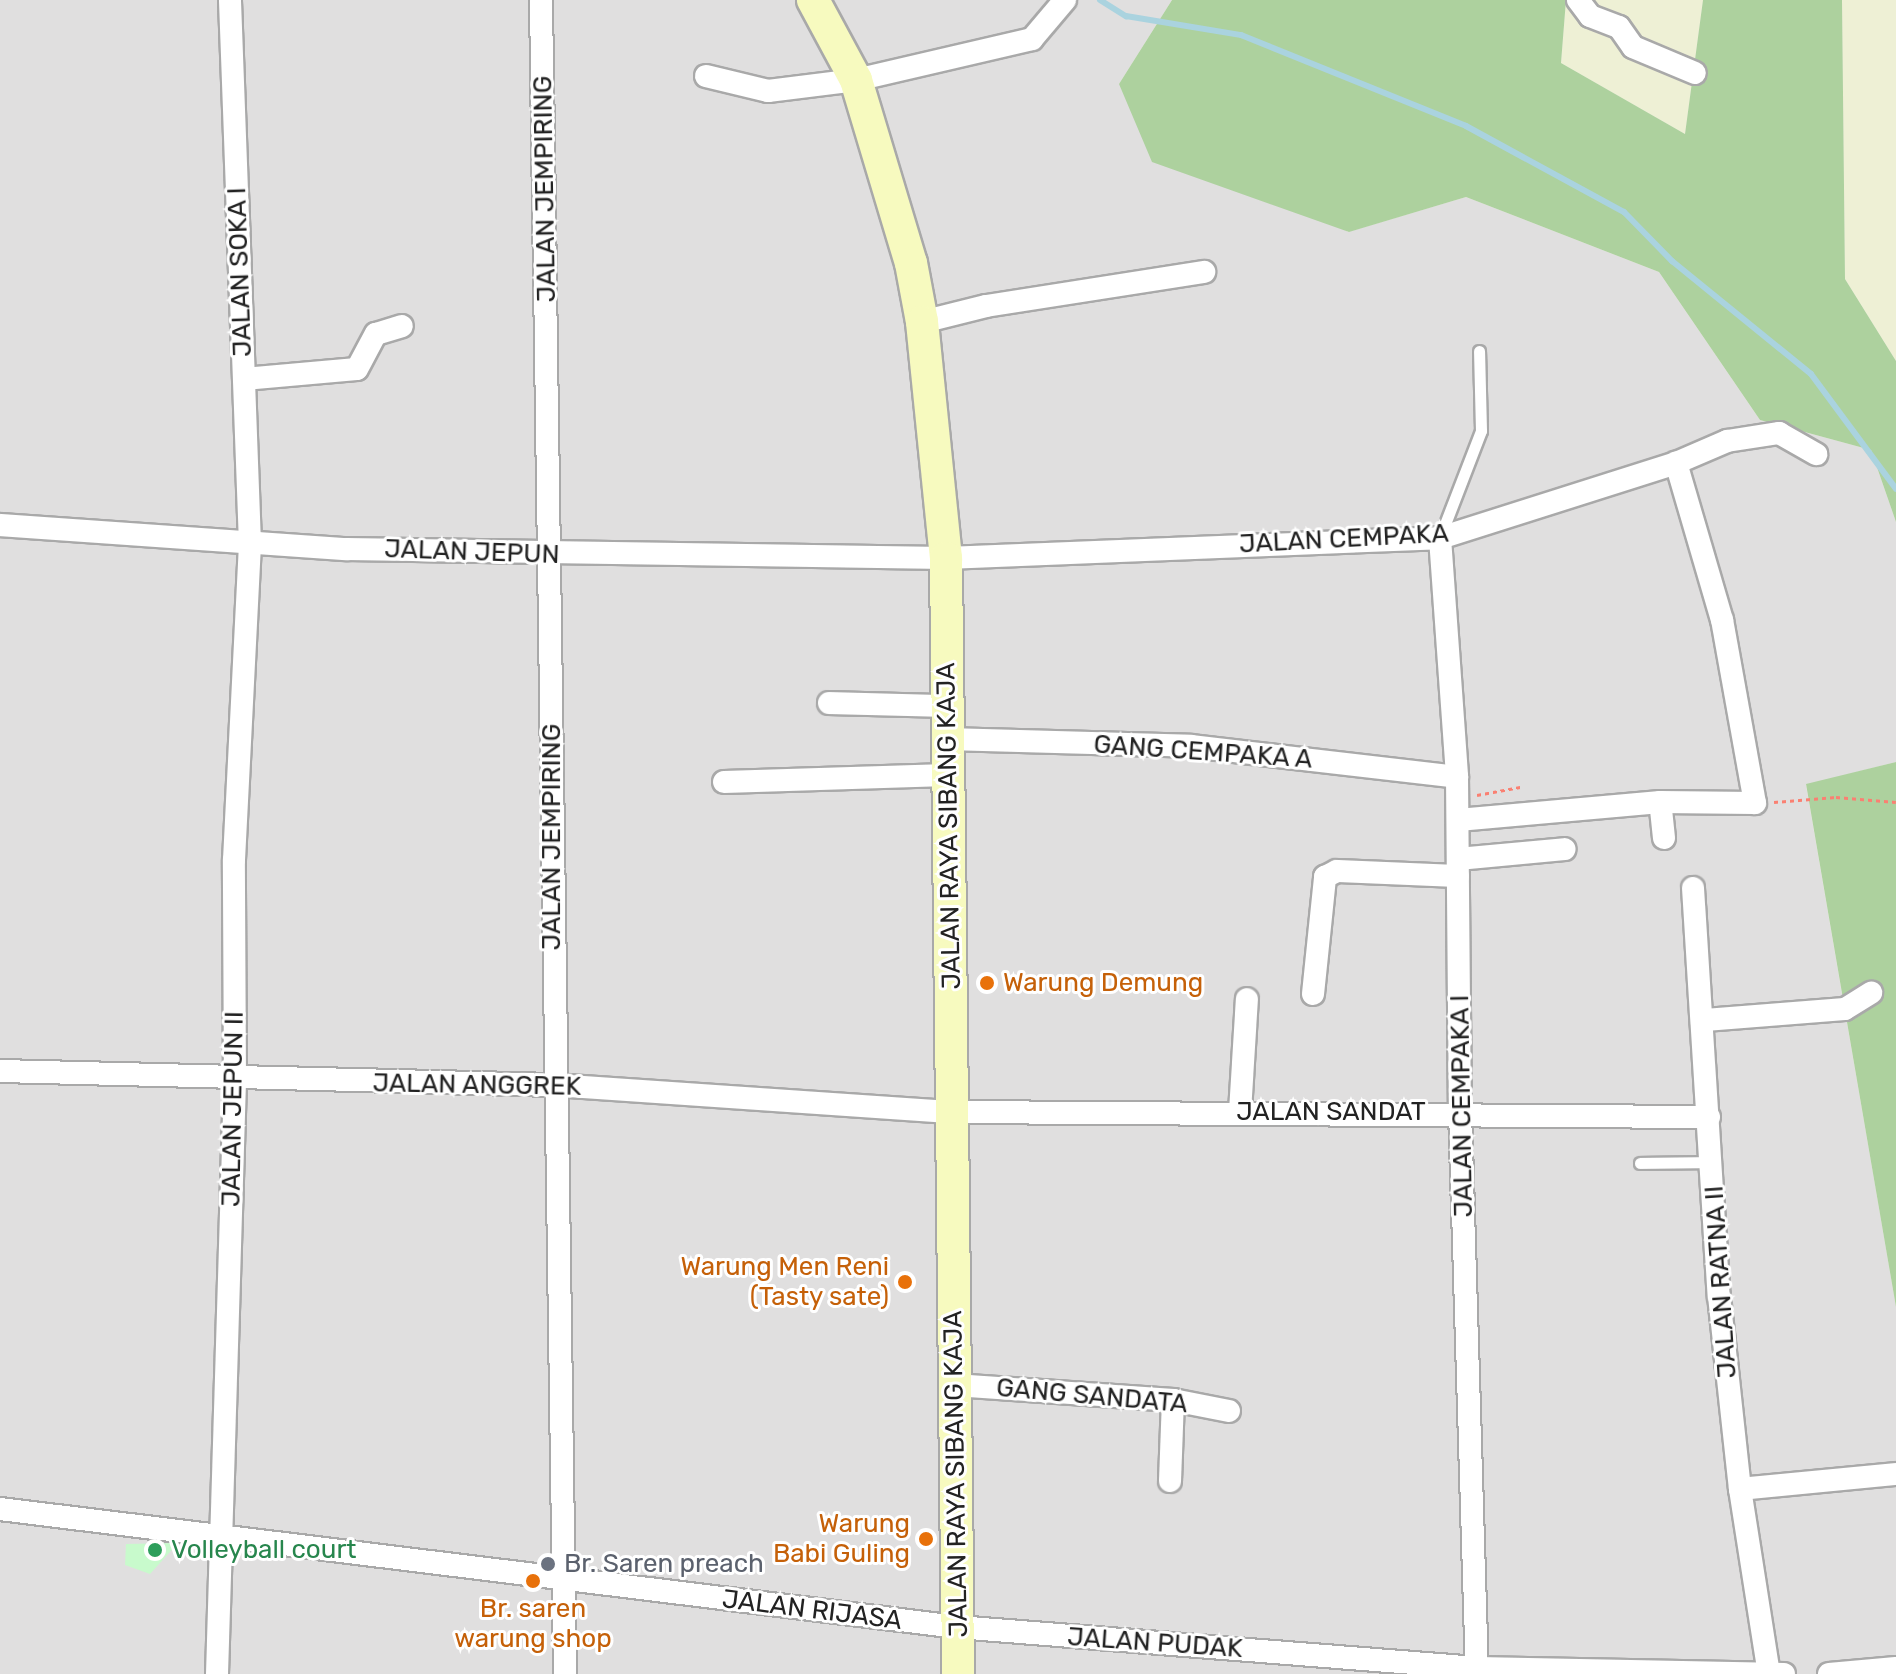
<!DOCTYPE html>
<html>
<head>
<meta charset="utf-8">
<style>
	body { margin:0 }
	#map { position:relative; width:1896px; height:1674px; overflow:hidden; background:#f2efe9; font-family:Rubik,sans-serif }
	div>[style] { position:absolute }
	.residential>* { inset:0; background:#e0dfdf }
	.farmland>* { inset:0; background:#eef0d5 }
	.forest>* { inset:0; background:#add19e }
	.park>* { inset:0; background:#c8facc }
	.stream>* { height:6px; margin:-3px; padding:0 3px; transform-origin:3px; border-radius:3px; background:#aad3df }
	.path>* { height:3px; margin-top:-1.5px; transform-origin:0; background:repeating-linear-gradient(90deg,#fa8072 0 4px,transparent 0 8px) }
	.roads { filter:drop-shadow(2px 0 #a9a9a9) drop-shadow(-2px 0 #a9a9a9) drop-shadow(0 2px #a9a9a9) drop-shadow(0 -2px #a9a9a9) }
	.lane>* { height:11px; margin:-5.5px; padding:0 5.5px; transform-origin:5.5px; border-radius:5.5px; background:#fff }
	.street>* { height:22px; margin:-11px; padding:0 11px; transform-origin:11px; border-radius:11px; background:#fff }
	.secondary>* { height:32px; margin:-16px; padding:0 16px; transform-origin:16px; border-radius:16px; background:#f7fabf }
	.dots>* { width:22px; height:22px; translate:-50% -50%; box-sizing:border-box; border:4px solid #fff; border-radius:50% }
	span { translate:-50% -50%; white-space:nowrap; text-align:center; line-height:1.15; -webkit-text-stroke:6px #fff; paint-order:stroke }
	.street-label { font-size:26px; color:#222 }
	.food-label { font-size:26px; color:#c56008 }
	.left { translate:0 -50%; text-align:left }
	.right { translate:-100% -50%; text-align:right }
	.leisure-label { font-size:26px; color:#27864d }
	.worship-label { font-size:26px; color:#5b616d }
</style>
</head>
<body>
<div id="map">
	<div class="residential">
		<i style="clip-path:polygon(0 0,1172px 0,1119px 84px,1348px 232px,1466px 197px,1659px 272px,1760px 420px,1871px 450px,1896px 522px,1896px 762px,1806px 785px,1896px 1307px,1896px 1674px,0 1674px)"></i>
	</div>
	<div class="farmland">
		<i style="clip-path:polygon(1566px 0,1703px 0,1685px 134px,1561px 63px)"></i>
		<i style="clip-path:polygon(1842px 0,1896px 0,1896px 361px,1845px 279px)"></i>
	</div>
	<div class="forest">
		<i style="clip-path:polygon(1172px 0,1566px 0,1561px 63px,1685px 134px,1703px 0,1842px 0,1845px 279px,1896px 361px,1896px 522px,1871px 450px,1760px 420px,1659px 272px,1466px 197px,1349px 232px,1152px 162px,1119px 84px)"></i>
		<i style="clip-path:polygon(1896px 762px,1896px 1307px,1806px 784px)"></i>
	</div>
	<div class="park">
		<i style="clip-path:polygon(178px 1543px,150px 1574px,125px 1565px,126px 1544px)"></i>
	</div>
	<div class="stream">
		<i style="left:1100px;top:0;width:31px;rotate:32deg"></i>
		<i style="left:1126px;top:16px;width:117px;rotate:9.4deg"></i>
		<i style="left:1241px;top:35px;width:243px;rotate:22deg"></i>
		<i style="left:1466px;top:126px;width:180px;rotate:28.6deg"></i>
		<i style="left:1624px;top:212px;width:69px;rotate:45.6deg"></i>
		<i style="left:1672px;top:261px;width:179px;rotate:39.1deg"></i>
		<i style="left:1811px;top:374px;width:143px;rotate:53.5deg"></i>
	</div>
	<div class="path">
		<i style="left:1477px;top:795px;width:44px;rotate:-10.5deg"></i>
		<i style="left:1774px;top:802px;width:62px;rotate:-4.6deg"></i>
		<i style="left:1836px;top:797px;width:60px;rotate:4.8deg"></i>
	</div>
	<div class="roads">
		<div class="lane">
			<i style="left:1440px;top:537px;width:114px;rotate:-68.9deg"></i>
			<i style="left:1481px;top:431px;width:80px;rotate:-91.4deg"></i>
			<i style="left:1640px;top:1163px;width:72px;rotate:-0.8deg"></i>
		</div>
		<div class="street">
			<i style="left:541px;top:0;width:1674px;rotate:89.18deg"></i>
			<i style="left:1578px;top:0;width:20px;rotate:53deg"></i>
			<i style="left:1590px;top:16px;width:31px;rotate:21deg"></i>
			<i style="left:1619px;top:27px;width:24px;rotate:55deg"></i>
			<i style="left:1633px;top:47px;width:67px;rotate:22.8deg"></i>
			<i style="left:706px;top:76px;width:64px;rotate:13.6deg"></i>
			<i style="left:768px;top:91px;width:89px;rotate:-7.1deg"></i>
			<i style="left:856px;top:80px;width:181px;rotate:-13.1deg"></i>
			<i style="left:1032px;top:39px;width:51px;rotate:-49.8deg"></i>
			<i style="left:922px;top:322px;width:66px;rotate:-14deg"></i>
			<i style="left:986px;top:306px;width:221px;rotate:-8.9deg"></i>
			<i style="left:244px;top:379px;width:113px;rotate:-5.1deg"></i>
			<i style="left:357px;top:369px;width:40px;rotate:-62deg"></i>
			<i style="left:376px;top:334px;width:27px;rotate:-17deg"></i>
			<i style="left:0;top:525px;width:347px;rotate:4deg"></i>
			<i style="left:346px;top:549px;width:600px;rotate:0.86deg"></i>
			<i style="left:946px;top:558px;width:494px;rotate:-2.3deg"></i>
			<i style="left:1440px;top:538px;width:248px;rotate:-17.6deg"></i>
			<i style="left:1676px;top:463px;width:56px;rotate:-23.3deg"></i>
			<i style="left:1727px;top:441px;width:53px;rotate:-8.7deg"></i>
			<i style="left:1779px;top:433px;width:43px;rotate:29.6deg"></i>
			<i style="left:1440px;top:538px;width:240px;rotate:85.9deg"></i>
			<i style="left:1457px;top:777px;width:334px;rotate:89.5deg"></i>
			<i style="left:1460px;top:1111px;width:563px;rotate:88.27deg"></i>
			<i style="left:829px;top:703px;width:118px;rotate:1.5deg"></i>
			<i style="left:947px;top:739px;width:244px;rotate:1.6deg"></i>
			<i style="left:1191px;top:746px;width:268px;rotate:6.6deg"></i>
			<i style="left:724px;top:782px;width:223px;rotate:-1.8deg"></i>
			<i style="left:1458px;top:820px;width:203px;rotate:-5.1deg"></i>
			<i style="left:1664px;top:838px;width:36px;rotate:-96deg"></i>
			<i style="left:1660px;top:802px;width:95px;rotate:0.6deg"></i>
			<i style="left:1755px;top:803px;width:186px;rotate:-100.2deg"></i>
			<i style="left:1722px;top:620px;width:164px;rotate:-106.3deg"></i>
			<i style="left:1458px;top:859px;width:107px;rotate:-5.3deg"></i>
			<i style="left:1693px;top:888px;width:409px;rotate:86.4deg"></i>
			<i style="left:1719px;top:1296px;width:194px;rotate:83.8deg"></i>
			<i style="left:1740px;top:1489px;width:187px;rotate:81.1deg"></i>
			<i style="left:1313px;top:994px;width:118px;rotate:-84.1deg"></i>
			<i style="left:1325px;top:877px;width:13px;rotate:-27deg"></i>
			<i style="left:1337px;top:871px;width:121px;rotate:2.4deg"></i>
			<i style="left:1705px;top:1020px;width:140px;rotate:-4.5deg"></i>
			<i style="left:1845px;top:1009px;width:31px;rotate:-32deg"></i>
			<i style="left:0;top:1071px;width:554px;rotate:1.45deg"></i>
			<i style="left:554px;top:1085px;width:400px;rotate:3.9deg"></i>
			<i style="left:953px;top:1112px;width:756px;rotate:0.38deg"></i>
			<i style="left:1240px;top:1112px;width:113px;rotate:-86.5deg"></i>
			<i style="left:954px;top:1385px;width:220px;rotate:3.9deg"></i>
			<i style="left:1173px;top:1400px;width:57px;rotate:11.1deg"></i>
			<i style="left:1170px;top:1481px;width:81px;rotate:-87.9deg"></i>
			<i style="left:1740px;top:1489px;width:157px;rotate:-5.5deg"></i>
			<i style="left:0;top:1509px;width:964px;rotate:7.03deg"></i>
			<i style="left:957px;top:1627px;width:522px;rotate:4.51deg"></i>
			<i style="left:1477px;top:1668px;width:307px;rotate:1.1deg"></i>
			<i style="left:217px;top:1674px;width:594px;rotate:-88.26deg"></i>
			<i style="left:235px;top:1080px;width:220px;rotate:-90.3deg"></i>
			<i style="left:234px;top:860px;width:316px;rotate:-87.1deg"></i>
			<i style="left:250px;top:544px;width:544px;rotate:-92.11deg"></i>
			<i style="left:1829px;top:1674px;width:67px;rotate:-5.1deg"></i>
		</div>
		<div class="secondary">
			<i style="left:813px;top:0;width:91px;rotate:61.7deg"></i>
			<i style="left:856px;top:80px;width:191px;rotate:73.3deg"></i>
			<i style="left:911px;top:263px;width:60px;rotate:79.4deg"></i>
			<i style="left:922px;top:322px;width:237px;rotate:84.2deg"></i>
			<i style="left:946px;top:558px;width:1116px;rotate:89.38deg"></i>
		</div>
	</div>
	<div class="dots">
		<i style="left:987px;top:983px;background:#e8710a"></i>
		<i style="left:905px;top:1282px;background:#e8710a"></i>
		<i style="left:926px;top:1539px;background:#e8710a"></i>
		<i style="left:155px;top:1550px;background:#2e9e5b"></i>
		<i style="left:548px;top:1564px;background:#6b7280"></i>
		<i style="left:533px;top:1581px;background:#e8710a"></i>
	</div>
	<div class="street-label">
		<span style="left:545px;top:189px;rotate:-91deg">JALAN JEMPIRING</span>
		<span style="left:240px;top:272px;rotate:-92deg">JALAN SOKA I</span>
		<span style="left:1344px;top:539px;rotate:-3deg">JALAN CEMPAKA</span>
		<span style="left:472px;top:552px;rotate:2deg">JALAN JEPUN</span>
		<span style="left:1203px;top:752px;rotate:4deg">GANG CEMPAKA A</span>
		<span style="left:949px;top:826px;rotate:-91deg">JALAN RAYA SIBANG KAJA</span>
		<span style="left:552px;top:837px;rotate:-90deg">JALAN JEMPIRING</span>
		<span style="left:477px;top:1085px;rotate:1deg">JALAN ANGGREK</span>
		<span style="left:1462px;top:1106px;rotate:-91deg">JALAN CEMPAKA I</span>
		<span style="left:233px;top:1109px;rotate:-89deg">JALAN JEPUN II</span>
		<span style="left:1331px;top:1112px">JALAN SANDAT</span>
		<span style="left:1721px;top:1282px;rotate:-94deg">JALAN RATNA II</span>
		<span style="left:1092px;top:1396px;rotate:5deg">GANG SANDATA</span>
		<span style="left:956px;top:1474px;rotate:-91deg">JALAN RAYA SIBANG KAJA</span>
		<span style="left:812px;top:1610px;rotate:7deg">JALAN RIJASA</span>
		<span style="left:1155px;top:1643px;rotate:4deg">JALAN PUDAK</span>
	</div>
	<div class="food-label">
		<span class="left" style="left:1003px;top:983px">Warung Demung</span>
		<span class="right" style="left:889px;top:1282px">Warung Men Reni<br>(Tasty sate)</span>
		<span class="right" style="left:910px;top:1539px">Warung<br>Babi Guling</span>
		<span style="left:533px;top:1624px">Br. saren<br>warung shop</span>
	</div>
	<div class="leisure-label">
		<span class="left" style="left:171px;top:1550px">Volleyball court</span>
	</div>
	<div class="worship-label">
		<span class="left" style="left:564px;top:1564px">Br. Saren preach</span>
	</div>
</div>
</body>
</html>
